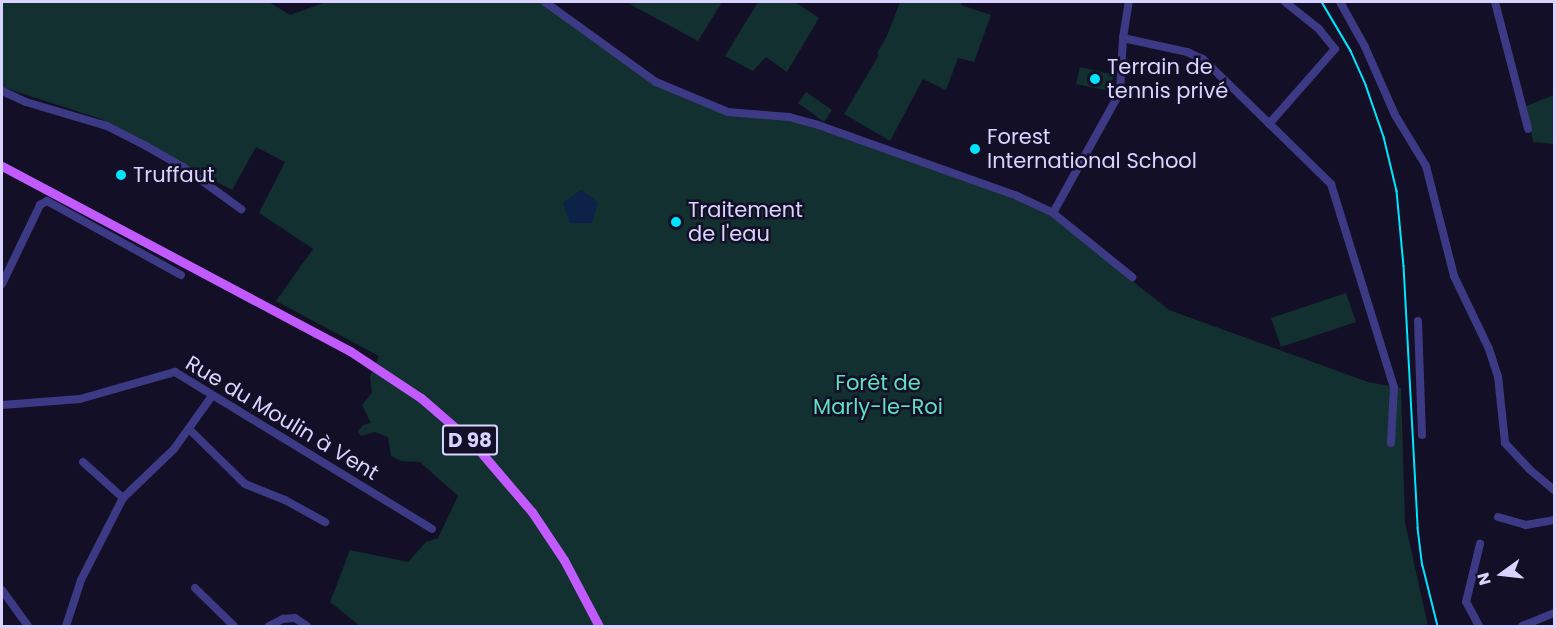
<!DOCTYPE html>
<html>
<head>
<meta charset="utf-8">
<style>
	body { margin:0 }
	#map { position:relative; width:1556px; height:628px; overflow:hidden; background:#130f26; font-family:Poppins,sans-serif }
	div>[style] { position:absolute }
	.green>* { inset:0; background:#12302f }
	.water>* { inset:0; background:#0c2248 }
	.minor>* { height:8px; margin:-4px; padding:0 4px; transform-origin:4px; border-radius:4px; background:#3d3a85 }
	.major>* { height:9px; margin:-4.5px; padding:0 4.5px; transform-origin:4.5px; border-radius:4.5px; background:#c25bff }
	.tram>* { height:1.5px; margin:-0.75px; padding:0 0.75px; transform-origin:0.75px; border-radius:0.75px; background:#00e5ff }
	.dots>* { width:16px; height:16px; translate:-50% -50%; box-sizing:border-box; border:3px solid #130f26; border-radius:50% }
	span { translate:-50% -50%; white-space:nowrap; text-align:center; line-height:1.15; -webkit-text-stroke:5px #130f26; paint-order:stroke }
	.shield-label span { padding:2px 4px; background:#130f26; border:2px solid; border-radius:4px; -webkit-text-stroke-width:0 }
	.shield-label { font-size:20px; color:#d9d4ff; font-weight:700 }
	.poi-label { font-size:21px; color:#d9d4ff }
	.left { translate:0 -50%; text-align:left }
	.park-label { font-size:21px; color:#5fe0c0 }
	.street-label { font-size:21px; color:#d9d4ff }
	.frame { position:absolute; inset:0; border:3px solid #d9d4ff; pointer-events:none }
	.north { position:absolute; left:1472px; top:544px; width:60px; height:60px; -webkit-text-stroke:4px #130f26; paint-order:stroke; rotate:255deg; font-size:16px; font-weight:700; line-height:24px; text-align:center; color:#d9d4ff }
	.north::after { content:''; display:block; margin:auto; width:21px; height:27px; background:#d9d4ff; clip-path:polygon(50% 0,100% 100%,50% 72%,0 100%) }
</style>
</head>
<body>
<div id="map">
	<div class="green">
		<i style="clip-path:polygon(3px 2px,269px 2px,290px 15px,326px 2px,540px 2px,655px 85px,722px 113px,788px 119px,1016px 198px,1052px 217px,1169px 310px,1368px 382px,1401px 388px,1405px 522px,1428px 626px,360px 626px,330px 602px,350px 550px,408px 562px,426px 542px,438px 538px,458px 496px,420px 462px,401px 461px,391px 456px,388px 437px,375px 432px,361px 436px,358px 431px,363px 425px,371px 423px,362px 405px,372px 393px,370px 376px,379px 356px,276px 301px,313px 249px,259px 213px,285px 162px,256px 147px,232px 190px,101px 119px,2px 87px)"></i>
		<i style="clip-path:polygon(626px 2px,722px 2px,698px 41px)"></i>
		<i style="clip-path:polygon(758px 2px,795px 2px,819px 18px,787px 72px,766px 57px,753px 71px,725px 56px)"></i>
		<i style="clip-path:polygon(900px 2px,962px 2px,961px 5px,991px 15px,974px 62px,958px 58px,946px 90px,923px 79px,890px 141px,844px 114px,879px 55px,877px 53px,887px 36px)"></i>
		<i style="clip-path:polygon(1080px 67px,1114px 75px,1110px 91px,1076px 84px)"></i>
		<i style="clip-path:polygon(806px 92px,832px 110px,824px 122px,798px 103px)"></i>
		<i style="clip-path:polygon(1554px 95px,1554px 144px,1533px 142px,1526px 106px)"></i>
		<i style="clip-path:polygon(1346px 293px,1356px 322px,1281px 347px,1271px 318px)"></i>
	</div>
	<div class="water">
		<i style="clip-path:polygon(581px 190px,598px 202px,592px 223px,570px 223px,563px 203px)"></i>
	</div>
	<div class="minor">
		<i style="left:545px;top:2px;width:137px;rotate:35.8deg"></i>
		<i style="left:656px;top:82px;width:78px;rotate:22.6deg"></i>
		<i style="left:728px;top:112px;width:61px;rotate:4.7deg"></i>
		<i style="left:789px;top:117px;width:30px;rotate:15deg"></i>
		<i style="left:818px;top:125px;width:211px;rotate:19.6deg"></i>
		<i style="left:1017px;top:196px;width:40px;rotate:25deg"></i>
		<i style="left:1053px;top:213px;width:102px;rotate:39deg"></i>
		<i style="left:1340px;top:2px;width:51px;rotate:60.9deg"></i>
		<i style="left:1365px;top:47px;width:74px;rotate:66.2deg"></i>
		<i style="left:1395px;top:115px;width:60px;rotate:58.7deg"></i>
		<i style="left:1426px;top:166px;width:114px;rotate:75.7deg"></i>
		<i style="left:1454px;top:276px;width:81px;rotate:64.4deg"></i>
		<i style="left:1489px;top:349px;width:28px;rotate:72deg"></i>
		<i style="left:1498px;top:376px;width:67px;rotate:84deg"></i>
		<i style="left:1505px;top:443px;width:35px;rotate:47deg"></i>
		<i style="left:1529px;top:469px;width:33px;rotate:40deg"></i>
		<i style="left:1495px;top:2px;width:131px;rotate:75.4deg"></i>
		<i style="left:1123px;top:38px;width:66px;rotate:12.3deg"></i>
		<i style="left:1187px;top:52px;width:17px;rotate:24deg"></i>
		<i style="left:1203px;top:59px;width:179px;rotate:44.3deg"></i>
		<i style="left:1331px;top:184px;width:213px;rotate:72.8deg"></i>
		<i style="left:1394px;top:387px;width:56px;rotate:93.1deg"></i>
		<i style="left:2px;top:91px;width:26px;rotate:25deg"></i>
		<i style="left:26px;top:102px;width:84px;rotate:16.5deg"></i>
		<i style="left:107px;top:126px;width:44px;rotate:27.1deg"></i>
		<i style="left:146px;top:146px;width:43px;rotate:29.6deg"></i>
		<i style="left:183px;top:167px;width:72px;rotate:35.9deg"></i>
		<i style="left:1269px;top:124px;width:100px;rotate:-48.7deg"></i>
		<i style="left:1335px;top:49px;width:26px;rotate:-129deg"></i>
		<i style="left:1319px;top:29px;width:43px;rotate:-141.5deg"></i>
		<i style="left:1053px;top:213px;width:138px;rotate:-61deg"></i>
		<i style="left:1120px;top:92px;width:54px;rotate:-86.8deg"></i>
		<i style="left:1123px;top:38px;width:36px;rotate:-81deg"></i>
		<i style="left:2px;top:284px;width:88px;rotate:-64.3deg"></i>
		<i style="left:40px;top:205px;width:8px;rotate:-30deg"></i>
		<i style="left:47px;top:201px;width:153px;rotate:28.9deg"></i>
		<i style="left:1418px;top:321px;width:114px;rotate:88deg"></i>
		<i style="left:2px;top:405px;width:78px;rotate:-4.4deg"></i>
		<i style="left:80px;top:399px;width:99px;rotate:-15.9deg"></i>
		<i style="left:175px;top:372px;width:301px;rotate:31.4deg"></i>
		<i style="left:189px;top:429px;width:78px;rotate:44.5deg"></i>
		<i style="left:245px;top:484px;width:43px;rotate:21.8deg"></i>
		<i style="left:285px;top:500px;width:46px;rotate:28.8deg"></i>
		<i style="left:83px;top:462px;width:54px;rotate:42deg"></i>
		<i style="left:1498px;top:517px;width:29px;rotate:16deg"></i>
		<i style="left:1526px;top:525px;width:28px;rotate:-10deg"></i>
		<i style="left:195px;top:588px;width:54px;rotate:44.3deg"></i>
		<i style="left:2px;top:590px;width:44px;rotate:54.2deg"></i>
		<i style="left:66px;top:626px;width:48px;rotate:-71.9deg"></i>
		<i style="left:81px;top:580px;width:92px;rotate:-62.9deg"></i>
		<i style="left:123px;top:498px;width:71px;rotate:-43.9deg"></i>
		<i style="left:174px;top:449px;width:65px;rotate:-54.4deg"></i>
		<i style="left:269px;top:626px;width:16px;rotate:-27deg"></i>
		<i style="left:283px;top:619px;width:12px;rotate:-5deg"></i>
		<i style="left:295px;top:618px;width:14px;rotate:34deg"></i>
		<i style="left:1479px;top:626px;width:27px;rotate:-118deg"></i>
		<i style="left:1466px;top:602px;width:60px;rotate:-76.4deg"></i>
		<i style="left:1522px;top:626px;width:35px;rotate:-22deg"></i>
	</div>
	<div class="major">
		<i style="left:2px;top:166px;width:394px;rotate:28deg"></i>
		<i style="left:350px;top:351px;width:85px;rotate:33.5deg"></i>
		<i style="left:421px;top:398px;width:69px;rotate:40.9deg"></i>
		<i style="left:473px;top:443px;width:91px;rotate:49.5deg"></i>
		<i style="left:532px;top:512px;width:58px;rotate:56.3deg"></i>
		<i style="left:564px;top:560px;width:75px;rotate:62.1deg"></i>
	</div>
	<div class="tram">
		<i style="left:1322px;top:2px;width:57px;rotate:59.4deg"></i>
		<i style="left:1351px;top:51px;width:37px;rotate:66deg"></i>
		<i style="left:1366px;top:85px;width:55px;rotate:70.9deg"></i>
		<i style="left:1384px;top:137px;width:56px;rotate:76.5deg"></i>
		<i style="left:1397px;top:191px;width:75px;rotate:84.7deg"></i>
		<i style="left:1404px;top:266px;width:262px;rotate:86.9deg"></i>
		<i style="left:1418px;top:528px;width:38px;rotate:83deg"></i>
		<i style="left:1423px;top:566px;width:62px;rotate:76deg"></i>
	</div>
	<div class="dots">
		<i style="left:1095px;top:79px;background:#00e5ff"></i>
		<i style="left:975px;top:149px;background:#00e5ff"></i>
		<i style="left:121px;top:175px;background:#00e5ff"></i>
		<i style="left:676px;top:222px;background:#00e5ff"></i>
	</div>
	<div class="shield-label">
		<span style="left:470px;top:440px">D 98</span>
	</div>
	<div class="poi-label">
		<span class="left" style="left:1107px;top:79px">Terrain de<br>tennis privé</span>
		<span class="left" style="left:987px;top:149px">Forest<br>International School</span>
		<span class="left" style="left:133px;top:175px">Truffaut</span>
		<span class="left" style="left:688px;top:222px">Traitement<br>de l'eau</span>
	</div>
	<div class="park-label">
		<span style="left:878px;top:395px">Forêt de<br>Marly-le-Roi</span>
	</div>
	<div class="street-label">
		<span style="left:282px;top:418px;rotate:31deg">Rue du Moulin à Vent</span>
	</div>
	<div class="frame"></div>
	<div class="north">N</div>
</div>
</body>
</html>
